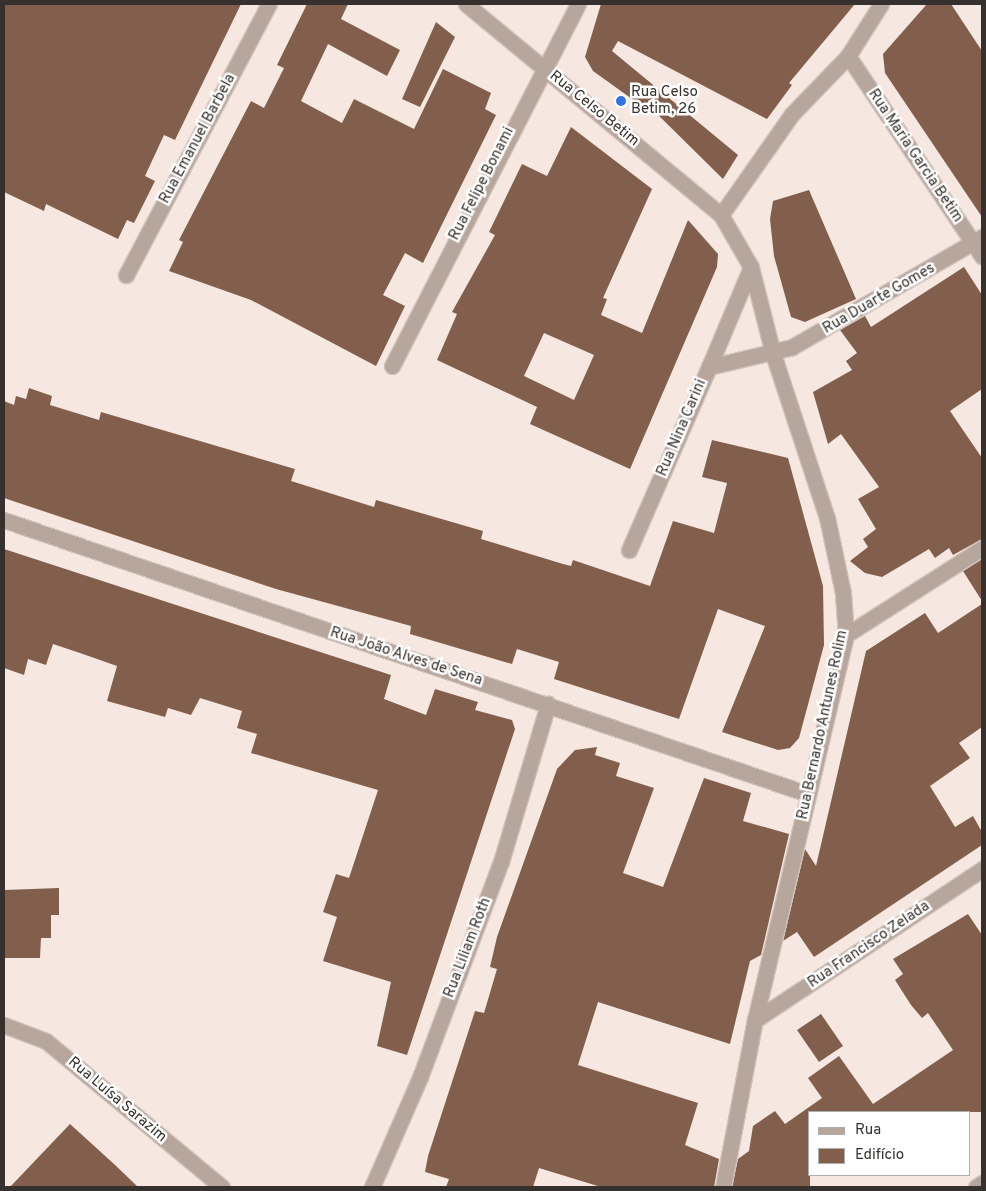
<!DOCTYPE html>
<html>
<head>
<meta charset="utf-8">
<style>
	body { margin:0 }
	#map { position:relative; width:986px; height:1191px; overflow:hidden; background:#f6e8e0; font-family:Overpass,sans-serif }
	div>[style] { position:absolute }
	.building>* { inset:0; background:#825f4c }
	.roads { filter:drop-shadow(1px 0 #d0c3bc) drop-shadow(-1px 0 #d0c3bc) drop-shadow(0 1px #d0c3bc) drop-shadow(0 -1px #d0c3bc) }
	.minor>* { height:15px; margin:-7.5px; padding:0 7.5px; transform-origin:7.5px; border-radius:7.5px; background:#b7a69c }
	.dots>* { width:14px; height:14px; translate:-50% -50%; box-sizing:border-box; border:2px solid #fff; border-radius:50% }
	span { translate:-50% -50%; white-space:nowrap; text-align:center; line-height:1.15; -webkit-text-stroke:5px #fff; paint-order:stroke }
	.poi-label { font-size:15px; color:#36312e }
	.left { translate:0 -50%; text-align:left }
	.street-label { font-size:15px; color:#36312e }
	.frame { position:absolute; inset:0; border:5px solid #36312e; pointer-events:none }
	.legend { position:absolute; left:808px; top:1111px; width:162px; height:65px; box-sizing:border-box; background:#fff; border:1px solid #afadab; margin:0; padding:6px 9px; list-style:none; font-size:15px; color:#36312e }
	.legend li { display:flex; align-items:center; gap:10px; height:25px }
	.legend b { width:25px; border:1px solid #afadab }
</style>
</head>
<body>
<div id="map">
	<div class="building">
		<i style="clip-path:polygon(4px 4px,241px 4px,175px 140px,164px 135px,145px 176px,155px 181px,134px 223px,127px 220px,118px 239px,46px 204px,44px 211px,4px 192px)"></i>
		<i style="clip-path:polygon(307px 4px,348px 4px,341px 19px,400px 50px,387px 76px,328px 44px,301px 101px,342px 123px,354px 99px,414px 129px,443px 69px,491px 93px,485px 109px,496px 115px,423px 263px,405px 253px,383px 295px,405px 306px,376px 366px,251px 300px,169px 271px,183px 242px,179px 240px,251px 101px,264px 108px,284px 68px,277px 65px)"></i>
		<i style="clip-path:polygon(601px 4px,855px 4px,789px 83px,792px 85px,767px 119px,618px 41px,612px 51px,738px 155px,723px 179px,648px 105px,646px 109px,593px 71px,585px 57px)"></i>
		<i style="clip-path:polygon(927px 4px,951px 4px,982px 51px,982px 217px,885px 73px,883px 54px)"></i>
		<i style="clip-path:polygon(436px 22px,455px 37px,420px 107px,402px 99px)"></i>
		<i style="clip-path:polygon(evenodd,571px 127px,652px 189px,603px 298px,607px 299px,601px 315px,642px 333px,688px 220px,718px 254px,717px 267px,630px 469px,530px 424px,537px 407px,437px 360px,457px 314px,452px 312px,495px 235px,489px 232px,522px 164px,547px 176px,571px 127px,544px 333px,594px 355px,574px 400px,524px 376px,544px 333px)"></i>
		<i style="clip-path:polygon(809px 190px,856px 299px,805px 322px,791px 317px,774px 256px,770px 219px,773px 201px)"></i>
		<i style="clip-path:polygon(964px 267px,982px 295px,982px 389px,950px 411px,982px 458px,982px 539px,953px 555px,949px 548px,935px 558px,929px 549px,882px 577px,865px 573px,850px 561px,868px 547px,863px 539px,876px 529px,858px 499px,879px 487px,841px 434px,828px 444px,813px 392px,852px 370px,846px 361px,857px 353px,840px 330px,865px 316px,871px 327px)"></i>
		<i style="clip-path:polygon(29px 388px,52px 396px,50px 405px,99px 420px,101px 412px,295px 469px,291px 481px,374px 507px,376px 500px,483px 531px,481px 539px,563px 564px,571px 566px,573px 560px,650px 586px,673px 521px,714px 533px,727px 483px,702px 477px,712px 440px,788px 458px,823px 586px,824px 645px,799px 738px,790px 748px,778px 750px,722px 732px,765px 626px,718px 609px,679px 719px,554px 679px,559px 662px,517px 649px,512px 664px,410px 634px,411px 626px,276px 589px,4px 498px,4px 401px,14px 405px,16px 396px,26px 399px)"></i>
		<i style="clip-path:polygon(4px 549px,391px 675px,384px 699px,426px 715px,435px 689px,478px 702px,475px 710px,512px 720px,515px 729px,407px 1055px,377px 1046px,391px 982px,323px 961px,337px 917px,323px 912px,336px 874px,349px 878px,378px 790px,251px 753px,257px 734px,237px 728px,242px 711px,200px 698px,191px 715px,168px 708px,165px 717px,107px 701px,117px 666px,80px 653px,53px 644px,46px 665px,28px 659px,24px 675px,4px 668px)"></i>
		<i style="clip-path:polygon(982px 559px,982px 601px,963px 571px)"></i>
		<i style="clip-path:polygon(982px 604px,982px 727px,959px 743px,970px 758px,930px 786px,955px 827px,973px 816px,982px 832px,982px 845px,814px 957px,797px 932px,783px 941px,805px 849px,816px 866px,866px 651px,925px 613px,938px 633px)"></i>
		<i style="clip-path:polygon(597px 747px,595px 755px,620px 763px,616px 776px,654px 788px,623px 873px,663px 887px,704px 778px,751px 793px,743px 821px,789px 834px,761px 955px,750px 961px,730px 1044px,598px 1002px,578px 1065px,698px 1103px,685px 1145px,719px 1159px,714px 1187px,601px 1187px,539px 1168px,533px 1187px,446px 1187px,449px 1179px,425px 1172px,428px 1156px,475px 1011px,484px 1013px,497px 969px,490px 967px,497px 937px,557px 769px,575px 750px)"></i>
		<i style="clip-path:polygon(59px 888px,59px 915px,51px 915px,51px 938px,41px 938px,40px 958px,4px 958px,4px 890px)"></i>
		<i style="clip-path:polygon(968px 914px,982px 935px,982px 1112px,810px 1112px,810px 1187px,732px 1187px,738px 1159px,749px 1151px,753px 1126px,775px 1111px,785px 1124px,822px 1098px,808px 1078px,839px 1056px,873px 1104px,953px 1050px,928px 1013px,922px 1018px,911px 1005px,895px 980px,903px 974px,893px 959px)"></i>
		<i style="clip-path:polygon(821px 1014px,843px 1046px,819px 1062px,797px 1030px)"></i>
		<i style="clip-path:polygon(70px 1124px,114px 1164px,138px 1187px,10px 1187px)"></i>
	</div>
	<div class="roads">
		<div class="minor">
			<i style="left:466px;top:4px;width:331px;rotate:39.6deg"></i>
			<i style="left:848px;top:56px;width:241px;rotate:56.2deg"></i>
			<i style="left:126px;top:275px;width:306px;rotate:-62.2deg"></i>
			<i style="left:392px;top:366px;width:407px;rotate:-62.8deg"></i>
			<i style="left:709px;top:367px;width:108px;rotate:-67.2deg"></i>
			<i style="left:4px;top:520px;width:849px;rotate:18.82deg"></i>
			<i style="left:629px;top:550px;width:200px;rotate:-66.4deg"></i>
			<i style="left:709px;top:367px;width:85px;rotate:-13.5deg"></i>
			<i style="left:792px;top:347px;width:220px;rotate:-30.1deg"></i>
			<i style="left:846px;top:635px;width:161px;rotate:-32.6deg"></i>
			<i style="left:755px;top:1020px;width:273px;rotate:-33.6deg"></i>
			<i style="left:4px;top:1025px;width:45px;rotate:20.9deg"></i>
			<i style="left:46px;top:1041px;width:229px;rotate:39.7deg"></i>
			<i style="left:372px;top:1187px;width:120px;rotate:-66.4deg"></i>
			<i style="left:420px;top:1077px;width:230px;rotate:-69.4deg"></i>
			<i style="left:501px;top:862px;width:165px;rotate:-73.4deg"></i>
			<i style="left:723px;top:1187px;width:170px;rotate:-79.2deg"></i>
			<i style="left:755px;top:1020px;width:396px;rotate:-76.7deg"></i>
			<i style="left:846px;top:635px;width:42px;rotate:-94.1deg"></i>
			<i style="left:843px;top:593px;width:77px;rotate:-102deg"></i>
			<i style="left:827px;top:518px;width:173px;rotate:-108.2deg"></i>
			<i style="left:773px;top:354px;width:90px;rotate:-104.2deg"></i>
			<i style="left:751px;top:267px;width:60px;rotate:-120deg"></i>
			<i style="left:721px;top:215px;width:123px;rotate:-54.9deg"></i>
			<i style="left:792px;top:114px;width:81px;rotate:-46deg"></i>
			<i style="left:848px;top:56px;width:62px;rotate:-57.6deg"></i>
			<i style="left:976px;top:1187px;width:7px;rotate:-34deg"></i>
		</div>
	</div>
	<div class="dots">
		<i style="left:621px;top:101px;background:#3173e1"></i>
	</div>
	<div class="poi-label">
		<span class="left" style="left:631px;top:101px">Rua Celso<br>Betim, 26</span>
	</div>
	<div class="street-label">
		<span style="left:594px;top:109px;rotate:39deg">Rua Celso Betim</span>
		<span style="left:198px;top:139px;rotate:-62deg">Rua Emanuel Barbela</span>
		<span style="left:915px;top:156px;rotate:56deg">Rua Maria Garcia Betim</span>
		<span style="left:482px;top:184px;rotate:-63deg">Rua Felipe Bonami</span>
		<span style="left:879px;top:299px;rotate:-30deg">Rua Duarte Gomes</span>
		<span style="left:682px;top:428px;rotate:-67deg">Rua Nina Carini</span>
		<span style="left:406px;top:657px;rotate:18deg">Rua João Alves de Sena</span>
		<span style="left:823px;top:725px;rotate:-78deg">Rua Bernardo Antunes Rolim</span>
		<span style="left:869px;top:945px;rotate:-34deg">Rua Francisco Zelada</span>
		<span style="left:468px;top:948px;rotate:-69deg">Rua Liliam Roth</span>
		<span style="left:117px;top:1100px;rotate:40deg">Rua Luísa Sarazim</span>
	</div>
	<div class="frame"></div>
	<ul class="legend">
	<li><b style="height:6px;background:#b7a69c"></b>Rua</li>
	<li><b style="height:14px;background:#825f4c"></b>Edifício</li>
	</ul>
</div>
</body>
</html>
